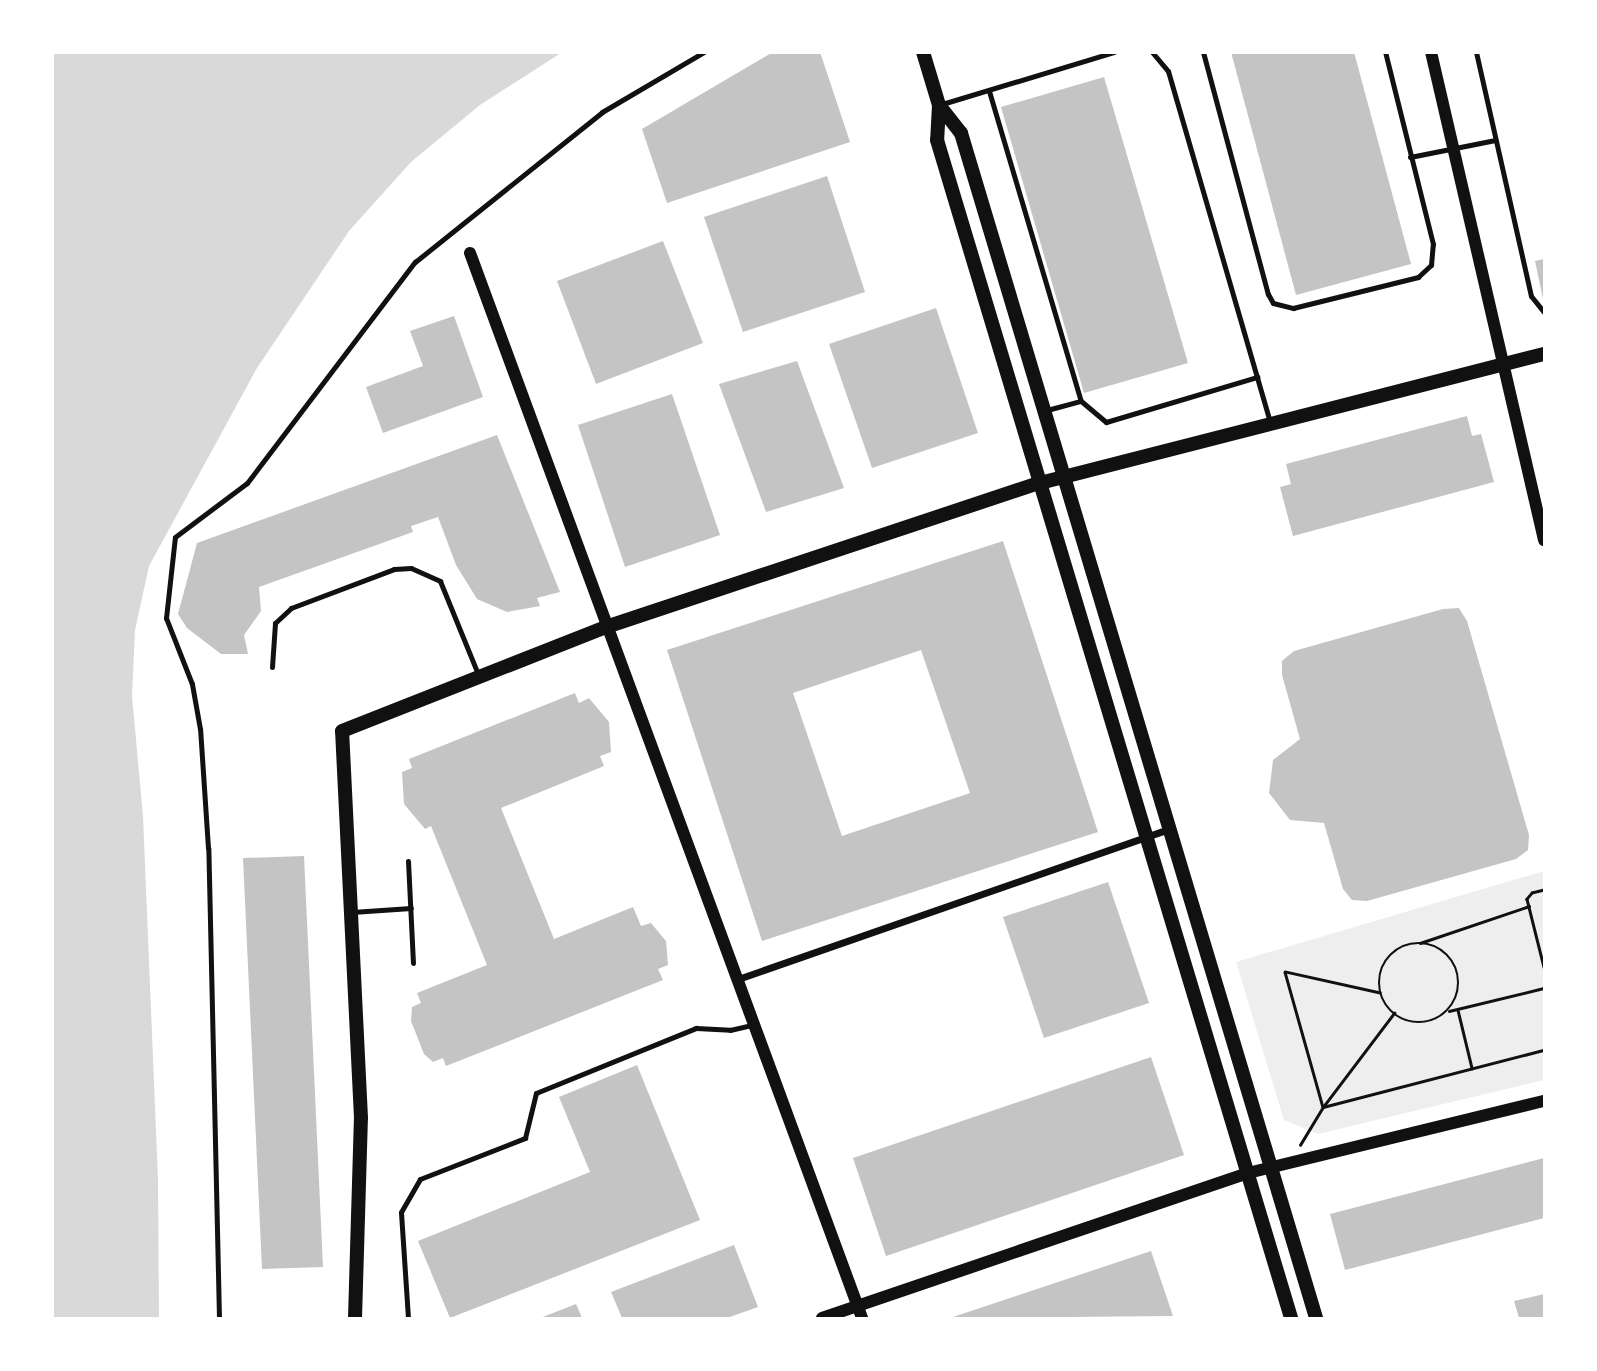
<!DOCTYPE html>
<html>
<head>
<meta charset="utf-8">
<style>
	body { margin:0 }
	#map { position:relative; width:1597px; height:1371px; overflow:hidden; background:#fff; font-family:"Titillium Web",sans-serif }
	div>[style] { position:absolute }
	.green>* { inset:0; background:#eee }
	.water>* { inset:0; background:#d9d9d9 }
	.building>* { inset:0; background:#c4c4c4 }
	.path>* { height:2.5px; margin:-1.25px; padding:0 1.25px; transform-origin:1.25px; border-radius:1.25px; background:#111 }
	.path>.ring { margin:-1.25px; padding:0; box-sizing:content-box; background:none; border:2.5px solid #111; border-radius:50% }
	.service>* { height:5px; margin:-2.5px; padding:0 2.5px; transform-origin:2.5px; border-radius:2.5px; background:#111 }
	.minor>* { height:7px; margin:-3.5px; padding:0 3.5px; transform-origin:3.5px; border-radius:3.5px; background:#111 }
	.tertiary>* { height:12px; margin:-6px; padding:0 6px; transform-origin:6px; border-radius:6px; background:#111 }
	.secondary>* { height:14px; margin:-7px; padding:0 7px; transform-origin:7px; border-radius:7px; background:#111 }
	span { translate:-50% -50%; white-space:nowrap; text-align:center; line-height:1.15; -webkit-text-stroke:5px #fff; paint-order:stroke }
	.frame { position:absolute; inset:0; border:54px solid #fff; pointer-events:none }
</style>
</head>
<body>
<div id="map">
	<div class="green">
		<i style="clip-path:polygon(1544px 871px,1544px 1080px,1318px 1134px,1284px 1120px,1236px 962px)"></i>
	</div>
	<div class="water">
		<i style="clip-path:polygon(52px 53px,561px 53px,480px 105px,411px 162px,349px 231px,257px 368px,149px 566px,135px 630px,132px 696px,143px 816px,158px 1179px,159px 1318px,53px 1318px)"></i>
	</div>
	<div class="building">
		<i style="clip-path:polygon(773px 52px,820px 52px,850px 142px,667px 203px,642px 129px)"></i>
		<i style="clip-path:polygon(1231px 52px,1354px 52px,1411px 264px,1296px 295px)"></i>
		<i style="clip-path:polygon(1104px 77px,1188px 363px,1084px 393px,1001px 107px)"></i>
		<i style="clip-path:polygon(827px 176px,865px 292px,743px 332px,704px 217px)"></i>
		<i style="clip-path:polygon(663px 241px,703px 343px,596px 384px,557px 281px)"></i>
		<i style="clip-path:polygon(1544px 259px,1544px 299px,1543px 299px,1535px 261px)"></i>
		<i style="clip-path:polygon(936px 308px,978px 433px,872px 468px,829px 344px)"></i>
		<i style="clip-path:polygon(454px 316px,483px 397px,383px 433px,366px 387px,423px 366px,410px 331px)"></i>
		<i style="clip-path:polygon(797px 361px,844px 488px,766px 512px,719px 384px)"></i>
		<i style="clip-path:polygon(672px 394px,720px 535px,625px 567px,578px 425px)"></i>
		<i style="clip-path:polygon(1467px 416px,1472px 436px,1481px 434px,1494px 482px,1293px 536px,1280px 487px,1291px 484px,1286px 464px)"></i>
		<i style="clip-path:polygon(497px 435px,560px 592px,537px 598px,540px 606px,507px 612px,477px 599px,456px 565px,438px 517px,411px 526px,413px 532px,259px 587px,261px 611px,244px 635px,248px 654px,221px 654px,187px 628px,178px 614px,197px 543px)"></i>
		<i style="clip-path:polygon(evenodd,1003px 541px,1098px 832px,762px 941px,667px 650px,1003px 541px,921px 650px,970px 793px,842px 836px,793px 693px,921px 650px)"></i>
		<i style="clip-path:polygon(1459px 608px,1467px 621px,1529px 835px,1528px 850px,1516px 859px,1367px 901px,1352px 900px,1343px 889px,1324px 823px,1290px 820px,1269px 793px,1273px 760px,1300px 739px,1282px 675px,1282px 661px,1294px 651px,1443px 609px)"></i>
		<i style="clip-path:polygon(575px 693px,579px 703px,589px 698px,609px 722px,611px 752px,600px 756px,604px 766px,501px 808px,554px 939px,633px 907px,641px 926px,651px 923px,666px 941px,668px 965px,658px 969px,663px 980px,446px 1066px,443px 1058px,433px 1062px,424px 1054px,411px 1021px,412px 1007px,421px 1003px,417px 993px,487px 965px,431px 826px,425px 829px,404px 804px,402px 772px,412px 768px,409px 759px)"></i>
		<i style="clip-path:polygon(304px 856px,323px 1267px,262px 1269px,243px 858px)"></i>
		<i style="clip-path:polygon(1108px 882px,1149px 1003px,1044px 1038px,1003px 917px)"></i>
		<i style="clip-path:polygon(1151px 1057px,1184px 1155px,886px 1256px,853px 1158px)"></i>
		<i style="clip-path:polygon(637px 1065px,700px 1220px,450px 1318px,418px 1241px,590px 1172px,559px 1097px)"></i>
		<i style="clip-path:polygon(1544px 1158px,1544px 1218px,1345px 1270px,1330px 1214px)"></i>
		<i style="clip-path:polygon(734px 1245px,758px 1307px,727px 1318px,622px 1318px,611px 1292px)"></i>
		<i style="clip-path:polygon(1151px 1251px,1173px 1316px,950px 1318px)"></i>
		<i style="clip-path:polygon(1544px 1294px,1544px 1318px,1519px 1318px,1514px 1301px)"></i>
		<i style="clip-path:polygon(576px 1304px,582px 1318px,540px 1318px)"></i>
	</div>
	<div class="path">
		<i style="left:1544px;top:890px;width:12px;rotate:166deg"></i>
		<i style="left:1532px;top:893px;width:8px;rotate:130deg"></i>
		<i style="left:1527px;top:899px;width:70px;rotate:76deg"></i>
		<i style="left:1420px;top:943px;width:115px;rotate:-18.7deg"></i>
		<i class="ring" style="left:1379px;top:943px;width:77.5px;height:77.5px"></i>
		<i style="left:1380px;top:993px;width:97px;rotate:-167.5deg"></i>
		<i style="left:1285px;top:972px;width:140px;rotate:74.3deg"></i>
		<i style="left:1323px;top:1107px;width:118px;rotate:-52.9deg"></i>
		<i style="left:1458px;top:1010px;width:60px;rotate:76.4deg"></i>
		<i style="left:1449px;top:1011px;width:98px;rotate:-13.6deg"></i>
		<i style="left:1300px;top:1145px;width:44px;rotate:-58.8deg"></i>
		<i style="left:1323px;top:1107px;width:228px;rotate:-14.5deg"></i>
	</div>
	<div class="service">
		<i style="left:1152px;top:52px;width:25px;rotate:50deg"></i>
		<i style="left:1168px;top:71px;width:365px;rotate:73.8deg"></i>
		<i style="left:1203px;top:52px;width:251px;rotate:75deg"></i>
		<i style="left:1268px;top:294px;width:10px;rotate:61deg"></i>
		<i style="left:1273px;top:303px;width:21px;rotate:14deg"></i>
		<i style="left:1293px;top:308px;width:129px;rotate:-13.9deg"></i>
		<i style="left:1418px;top:277px;width:18px;rotate:-43deg"></i>
		<i style="left:1431px;top:265px;width:21px;rotate:-85deg"></i>
		<i style="left:1433px;top:244px;width:198px;rotate:-104deg"></i>
		<i style="left:1476px;top:52px;width:250px;rotate:77.3deg"></i>
		<i style="left:1531px;top:296px;width:21px;rotate:51deg"></i>
		<i style="left:989px;top:91px;width:323px;rotate:73.5deg"></i>
		<i style="left:1081px;top:401px;width:33px;rotate:40deg"></i>
		<i style="left:1106px;top:422px;width:158px;rotate:-16.6deg"></i>
		<i style="left:942px;top:104px;width:180px;rotate:-16.8deg"></i>
		<i style="left:1410px;top:157px;width:87px;rotate:-11.3deg"></i>
		<i style="left:1047px;top:410px;width:35px;rotate:-15deg"></i>
		<i style="left:272px;top:667px;width:44px;rotate:-86.1deg"></i>
		<i style="left:275px;top:623px;width:22px;rotate:-43deg"></i>
		<i style="left:291px;top:608px;width:110px;rotate:-20.7deg"></i>
		<i style="left:394px;top:569px;width:17px;rotate:-3deg"></i>
		<i style="left:411px;top:568px;width:32px;rotate:24deg"></i>
		<i style="left:440px;top:581px;width:100px;rotate:67.8deg"></i>
		<i style="left:408px;top:861px;width:102px;rotate:87.2deg"></i>
		<i style="left:352px;top:912px;width:59px;rotate:-3.9deg"></i>
		<i style="left:219px;top:1318px;width:470px;rotate:-91.3deg"></i>
		<i style="left:208px;top:848px;width:119px;rotate:-93.8deg"></i>
		<i style="left:200px;top:729px;width:46px;rotate:-100.1deg"></i>
		<i style="left:192px;top:684px;width:71px;rotate:-111.5deg"></i>
		<i style="left:166px;top:618px;width:81px;rotate:-83.7deg"></i>
		<i style="left:175px;top:537px;width:90px;rotate:-36.9deg"></i>
		<i style="left:247px;top:483px;width:278px;rotate:-52.8deg"></i>
		<i style="left:415px;top:262px;width:240px;rotate:-38.7deg"></i>
		<i style="left:602px;top:112px;width:118px;rotate:-30.5deg"></i>
		<i style="left:408px;top:1318px;width:106px;rotate:-93.8deg"></i>
		<i style="left:401px;top:1212px;width:38px;rotate:-60deg"></i>
		<i style="left:420px;top:1179px;width:113px;rotate:-21.3deg"></i>
		<i style="left:525px;top:1138px;width:46px;rotate:-76.3deg"></i>
		<i style="left:536px;top:1093px;width:173px;rotate:-22.1deg"></i>
		<i style="left:696px;top:1028px;width:34px;rotate:3deg"></i>
		<i style="left:730px;top:1030px;width:26px;rotate:-13deg"></i>
	</div>
	<div class="minor">
		<i style="left:738px;top:979px;width:455px;rotate:-19.2deg"></i>
	</div>
	<div class="tertiary">
		<i style="left:1431px;top:52px;width:501px;rotate:76.96deg"></i>
		<i style="left:470px;top:253px;width:1135px;rotate:69.79deg"></i>
		<i style="left:822px;top:1318px;width:450px;rotate:-18.8deg"></i>
		<i style="left:1248px;top:1173px;width:305px;rotate:-13.7deg"></i>
	</div>
	<div class="secondary">
		<i style="left:923px;top:52px;width:55px;rotate:73.2deg"></i>
		<i style="left:939px;top:105px;width:35px;rotate:93deg"></i>
		<i style="left:937px;top:140px;width:1230px;rotate:73.27deg"></i>
		<i style="left:939px;top:105px;width:36px;rotate:52deg"></i>
		<i style="left:961px;top:133px;width:1237px;rotate:73.32deg"></i>
		<i style="left:355px;top:1318px;width:200px;rotate:-88.3deg"></i>
		<i style="left:361px;top:1118px;width:387px;rotate:-92.8deg"></i>
		<i style="left:342px;top:731px;width:287px;rotate:-21.5deg"></i>
		<i style="left:609px;top:626px;width:454px;rotate:-18.4deg"></i>
		<i style="left:1040px;top:483px;width:520px;rotate:-14.36deg"></i>
	</div>
	<div class="frame"></div>
</div>
</body>
</html>
